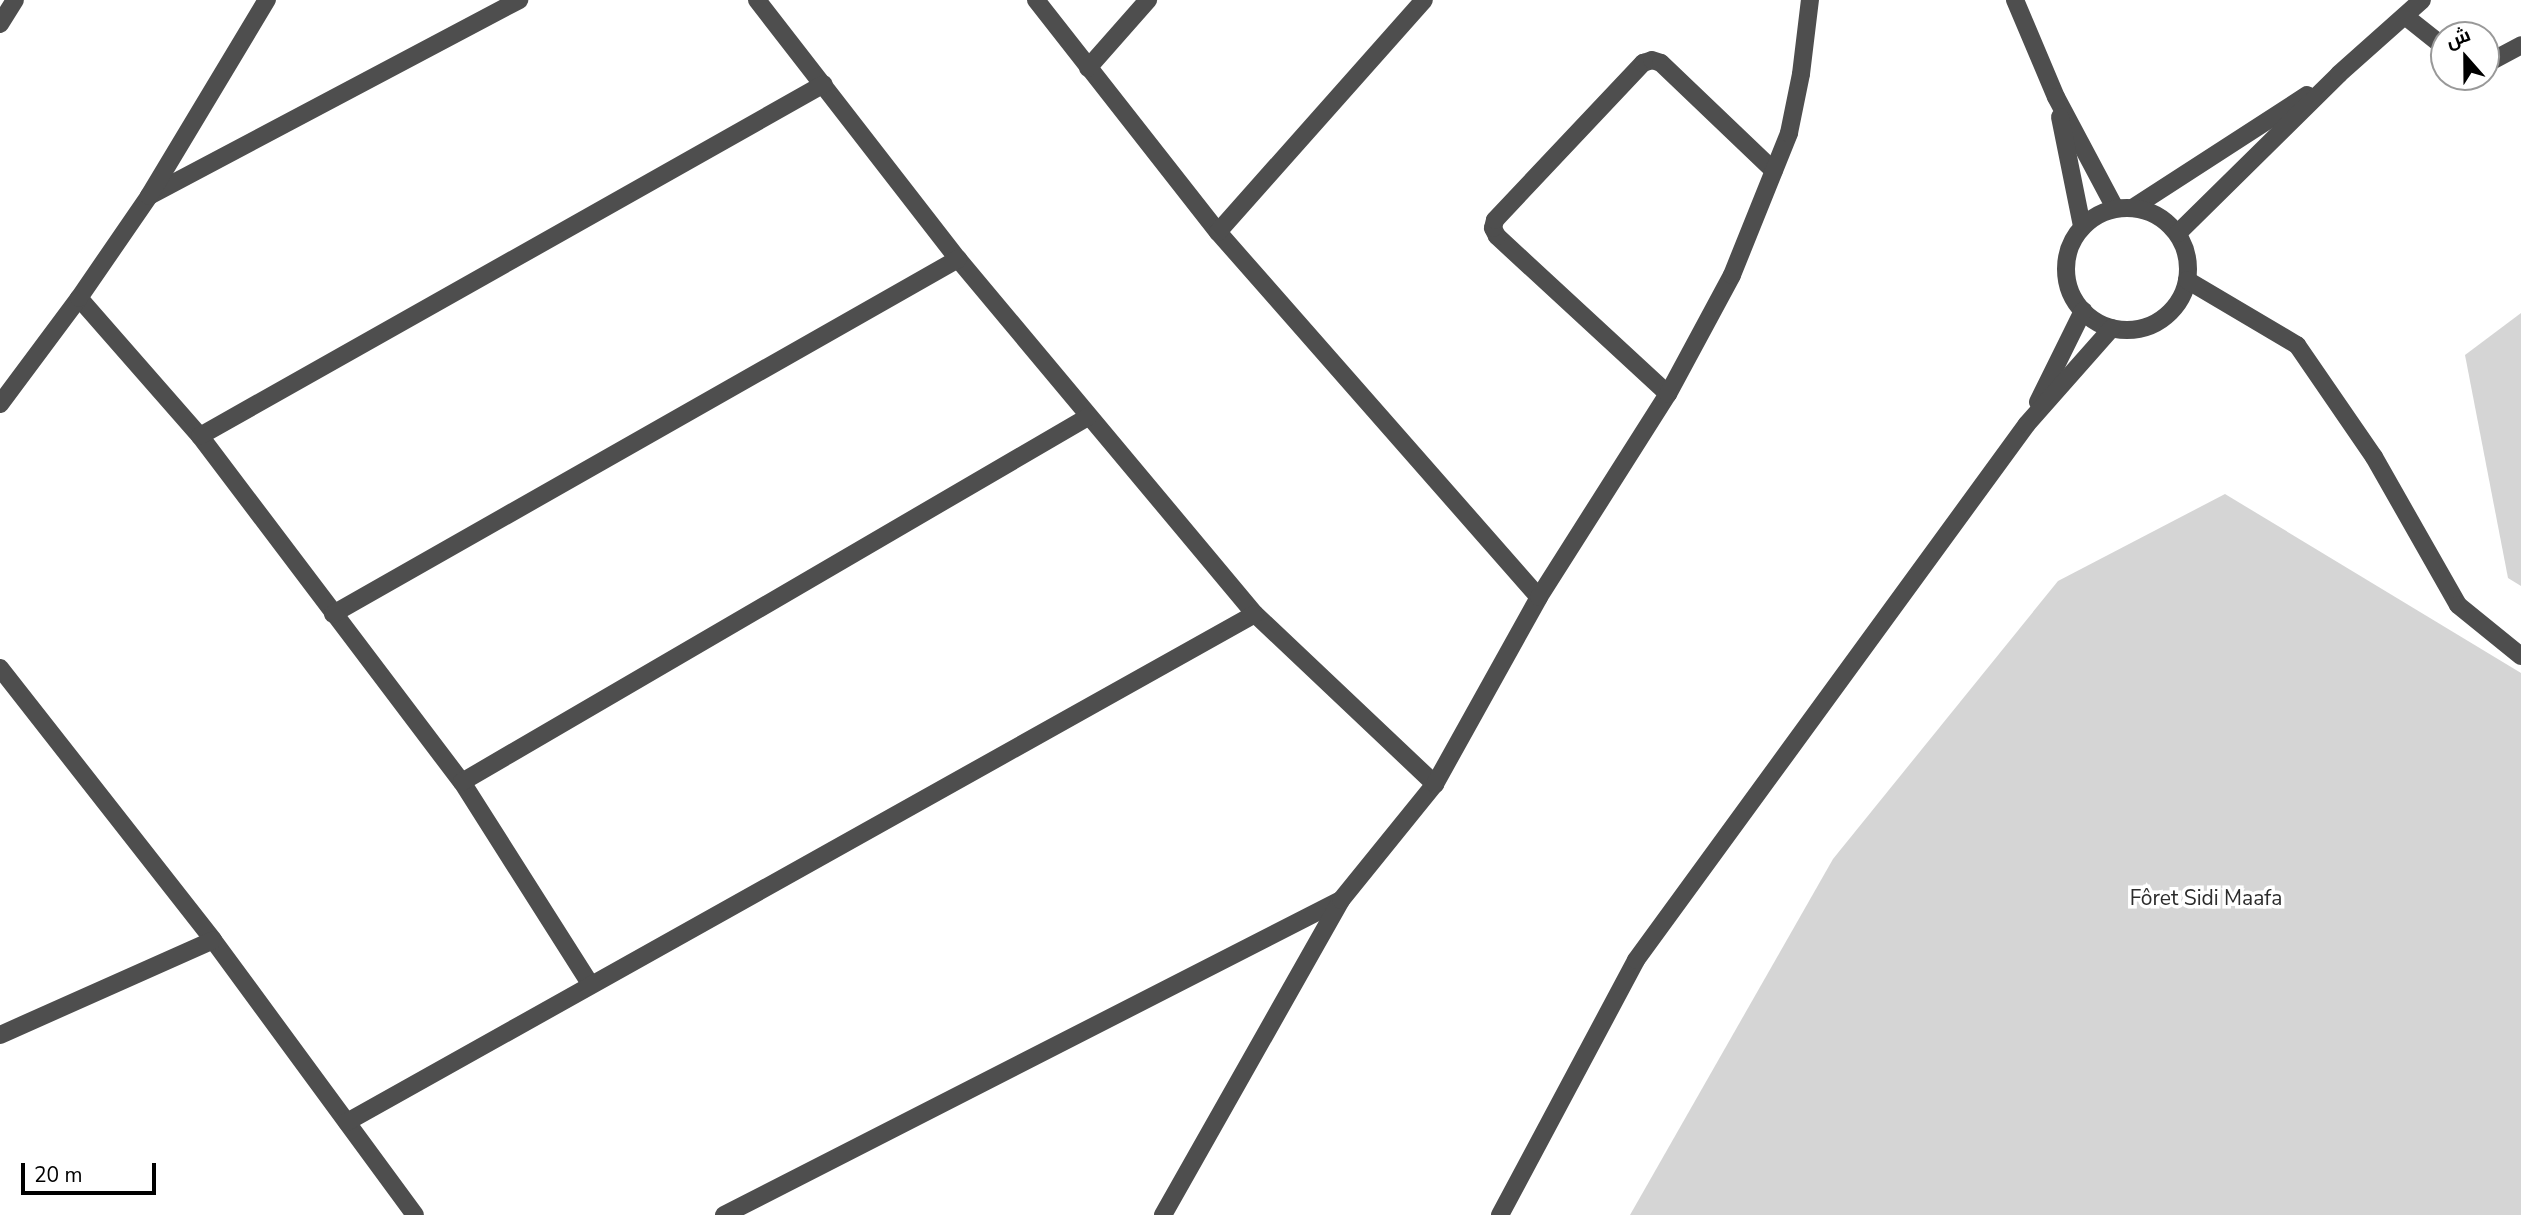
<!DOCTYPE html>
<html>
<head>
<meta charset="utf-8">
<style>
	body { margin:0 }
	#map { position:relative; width:2521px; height:1215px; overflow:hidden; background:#fff; font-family:"Nunito Sans",Cairo,sans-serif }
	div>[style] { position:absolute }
	.green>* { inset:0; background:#d5d5d5 }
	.minor>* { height:18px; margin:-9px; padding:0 9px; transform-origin:9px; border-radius:9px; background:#4e4e4e }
	.minor>.ring { margin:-9px; padding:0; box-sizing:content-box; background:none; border:18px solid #4e4e4e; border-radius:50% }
	span { translate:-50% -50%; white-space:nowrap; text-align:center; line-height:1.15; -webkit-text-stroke:7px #fff; paint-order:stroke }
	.park-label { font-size:21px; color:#2c2c2c }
	.north { position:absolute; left:2430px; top:21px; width:70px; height:70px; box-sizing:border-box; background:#fff; border:2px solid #999; border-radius:50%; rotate:339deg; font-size:19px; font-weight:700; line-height:28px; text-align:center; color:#000 }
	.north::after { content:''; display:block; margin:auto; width:24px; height:32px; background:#000; clip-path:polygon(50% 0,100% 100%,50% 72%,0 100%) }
	.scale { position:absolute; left:21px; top:1163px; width:135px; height:32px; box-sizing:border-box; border:4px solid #000; border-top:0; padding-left:9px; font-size:21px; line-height:24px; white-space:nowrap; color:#000; -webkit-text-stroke:5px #fff; paint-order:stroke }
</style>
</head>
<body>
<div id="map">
	<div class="green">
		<i style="clip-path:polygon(2521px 313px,2521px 586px,2508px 578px,2465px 355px)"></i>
		<i style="clip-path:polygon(2225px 494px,2521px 673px,2521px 1215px,1630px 1215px,1833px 859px,2058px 581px)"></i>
	</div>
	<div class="minor">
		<i style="left:757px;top:0;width:328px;rotate:52.2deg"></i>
		<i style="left:958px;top:259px;width:463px;rotate:50.1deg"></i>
		<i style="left:1255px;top:614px;width:248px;rotate:43.4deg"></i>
		<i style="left:1036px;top:0;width:295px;rotate:51.9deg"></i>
		<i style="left:1218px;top:232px;width:486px;rotate:48.7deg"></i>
		<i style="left:2015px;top:0;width:105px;rotate:67.1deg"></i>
		<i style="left:2056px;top:97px;width:126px;rotate:62deg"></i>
		<i style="left:2405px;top:16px;width:50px;rotate:38.5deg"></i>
		<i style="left:0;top:24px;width:28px;rotate:-58deg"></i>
		<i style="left:2486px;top:64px;width:40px;rotate:-28deg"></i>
		<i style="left:1088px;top:68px;width:91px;rotate:-48.6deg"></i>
		<i style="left:2060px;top:117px;width:111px;rotate:78.6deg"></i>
		<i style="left:149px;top:196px;width:419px;rotate:-27.9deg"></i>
		<i style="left:2134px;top:207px;width:206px;rotate:-32.9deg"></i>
		<i class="ring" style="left:2066px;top:208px;width:104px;height:104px"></i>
		<i style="left:1218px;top:232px;width:310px;rotate:-48.4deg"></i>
		<i style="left:2178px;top:233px;width:226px;rotate:-44.6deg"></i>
		<i style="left:2339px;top:74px;width:111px;rotate:-41.7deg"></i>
		<i style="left:2187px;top:280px;width:128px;rotate:30.6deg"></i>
		<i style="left:2297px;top:345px;width:136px;rotate:55.5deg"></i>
		<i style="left:2374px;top:457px;width:170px;rotate:60.4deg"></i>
		<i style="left:2458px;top:605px;width:81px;rotate:39deg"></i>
		<i style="left:79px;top:298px;width:184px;rotate:48.8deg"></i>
		<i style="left:200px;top:436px;width:434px;rotate:52.9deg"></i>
		<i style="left:462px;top:782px;width:239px;rotate:57.6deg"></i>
		<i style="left:1668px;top:394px;width:233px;rotate:-137.3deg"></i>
		<i style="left:1497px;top:236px;width:9px;rotate:-117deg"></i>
		<i style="left:1493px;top:228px;width:8px;rotate:-76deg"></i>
		<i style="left:1495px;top:220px;width:216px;rotate:-46.7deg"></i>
		<i style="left:1643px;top:63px;width:9px;rotate:-18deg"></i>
		<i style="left:1652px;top:60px;width:9px;rotate:18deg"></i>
		<i style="left:1661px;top:63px;width:156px;rotate:43.7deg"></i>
		<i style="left:2038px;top:402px;width:102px;rotate:-63.7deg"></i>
		<i style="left:0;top:404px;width:132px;rotate:-53.3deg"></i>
		<i style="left:79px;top:298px;width:124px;rotate:-55.5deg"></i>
		<i style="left:149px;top:196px;width:229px;rotate:-59deg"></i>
		<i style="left:200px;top:436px;width:716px;rotate:-29.43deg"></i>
		<i style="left:333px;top:614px;width:719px;rotate:-29.6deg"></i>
		<i style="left:0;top:668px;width:345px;rotate:51.9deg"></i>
		<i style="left:213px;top:940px;width:341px;rotate:53.7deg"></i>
		<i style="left:462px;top:782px;width:725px;rotate:-30.25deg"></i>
		<i style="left:0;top:1035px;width:233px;rotate:-24deg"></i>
		<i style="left:347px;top:1122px;width:1040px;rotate:-29.23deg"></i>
		<i style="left:724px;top:1215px;width:693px;rotate:-27.05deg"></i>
		<i style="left:1163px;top:1215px;width:362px;rotate:-60.5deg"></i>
		<i style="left:1341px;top:900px;width:149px;rotate:-51deg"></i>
		<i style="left:1435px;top:784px;width:214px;rotate:-60.9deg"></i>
		<i style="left:1539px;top:597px;width:241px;rotate:-57.6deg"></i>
		<i style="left:1668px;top:394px;width:135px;rotate:-61.7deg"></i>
		<i style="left:1732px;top:275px;width:153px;rotate:-68.1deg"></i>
		<i style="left:1789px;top:133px;width:60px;rotate:-78.5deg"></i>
		<i style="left:1801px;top:74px;width:75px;rotate:-83.1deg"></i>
		<i style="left:1500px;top:1215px;width:289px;rotate:-61.9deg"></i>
		<i style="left:1636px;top:960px;width:663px;rotate:-53.89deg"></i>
		<i style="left:2027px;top:424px;width:128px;rotate:-48.5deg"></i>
	</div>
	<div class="park-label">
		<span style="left:2206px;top:898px">Fôret Sidi Maafa</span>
	</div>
	<div class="north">ش</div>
	<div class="scale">20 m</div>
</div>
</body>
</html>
